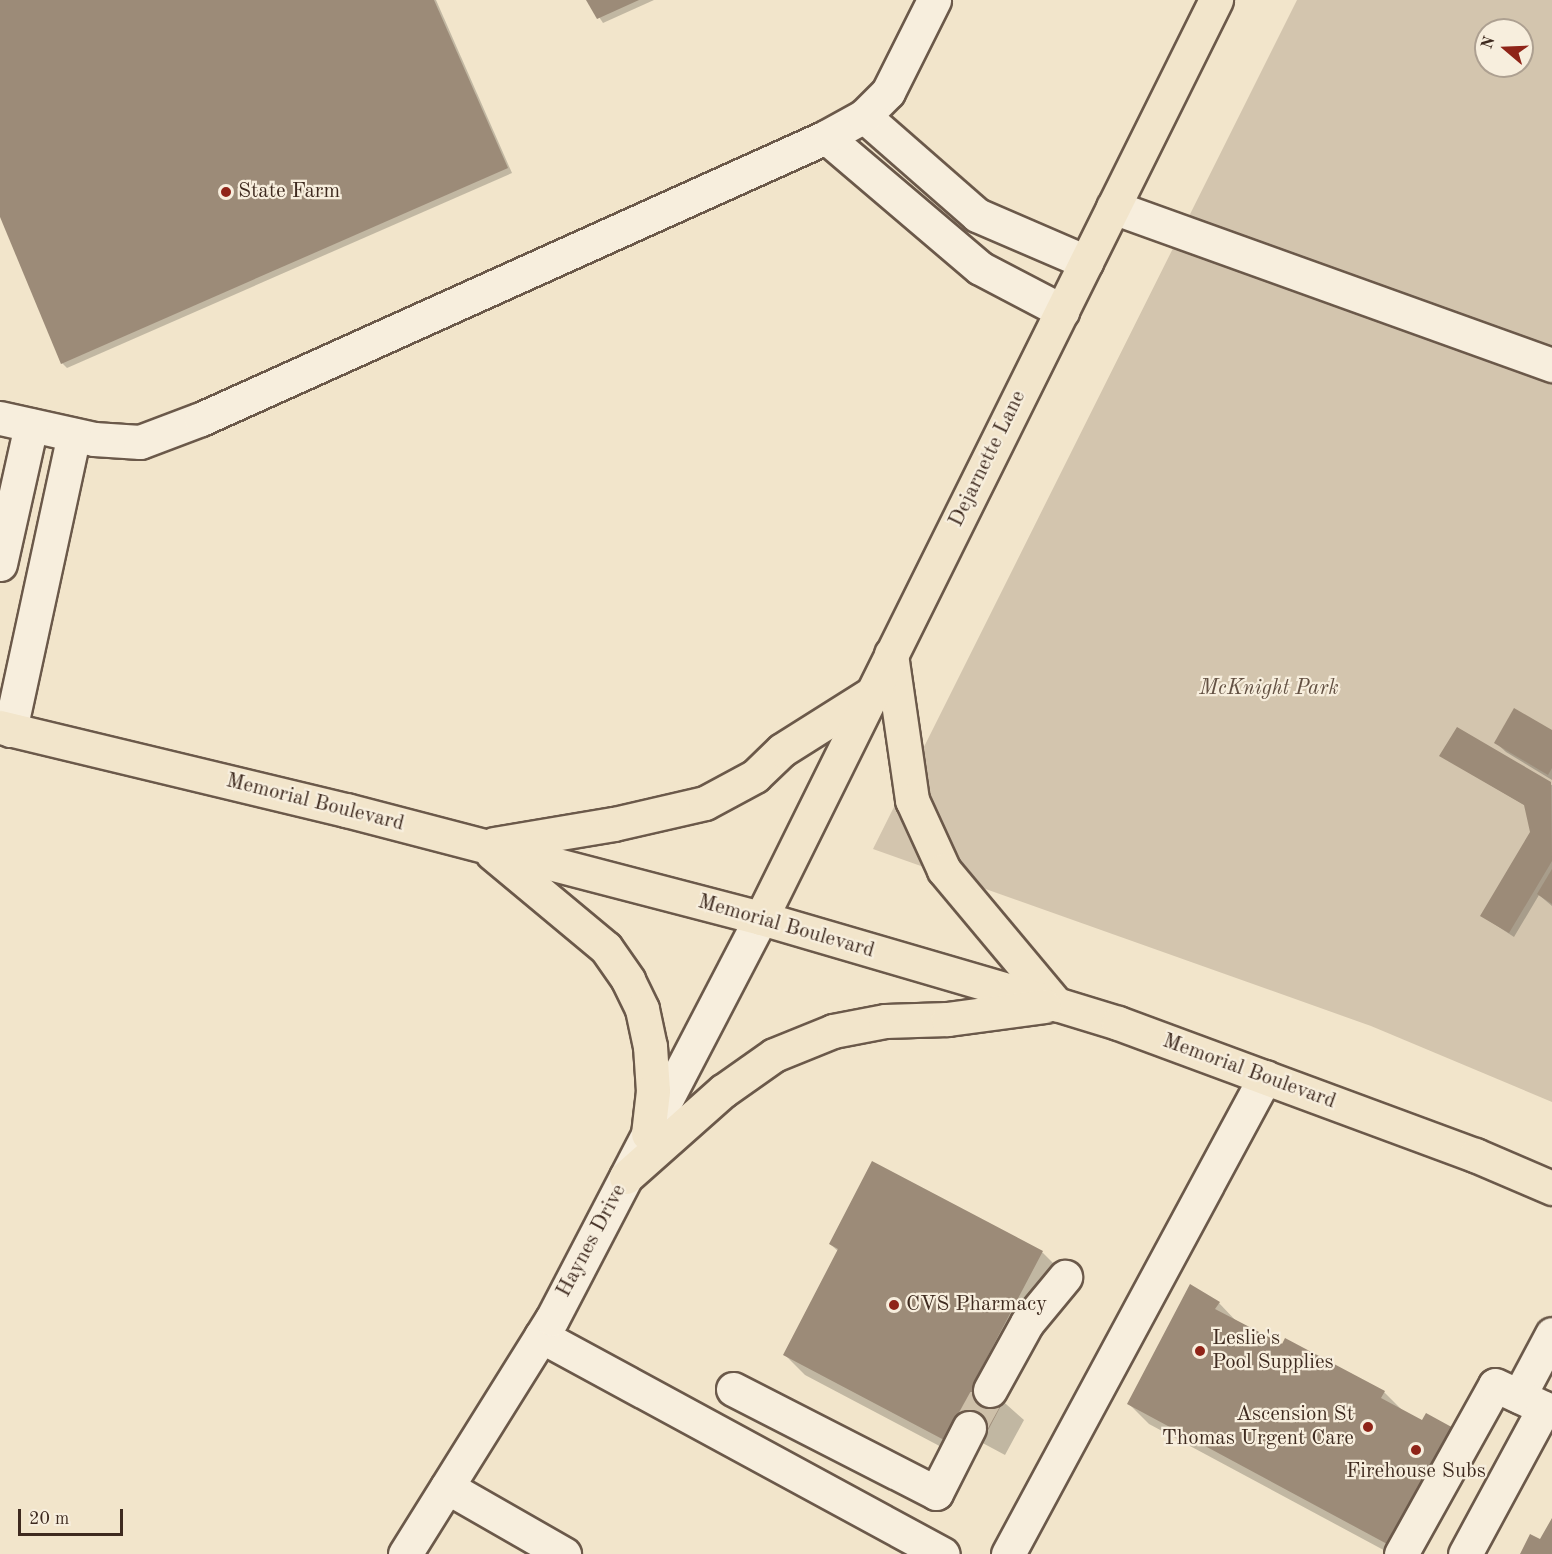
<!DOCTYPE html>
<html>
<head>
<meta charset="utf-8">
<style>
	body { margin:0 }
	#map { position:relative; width:1552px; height:1554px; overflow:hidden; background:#f2e5cb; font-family:"Old Standard TT",serif }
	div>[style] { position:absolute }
	.green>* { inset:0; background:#d3c5ae }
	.shadow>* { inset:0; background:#0003 }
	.building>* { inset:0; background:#9c8b78 }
	.minor-tunnel>* { height:33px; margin-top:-16.5px; transform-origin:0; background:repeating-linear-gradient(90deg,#cec0a9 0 33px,transparent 0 49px) }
	.roads { filter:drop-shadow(2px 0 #6b594a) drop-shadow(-2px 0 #6b594a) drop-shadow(0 2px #6b594a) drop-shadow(0 -2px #6b594a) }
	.minor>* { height:33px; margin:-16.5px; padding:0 16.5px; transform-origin:16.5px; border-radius:16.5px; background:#f7eedd }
	.major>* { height:33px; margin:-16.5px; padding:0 16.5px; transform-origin:16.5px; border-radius:16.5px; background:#f2e5cb }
	.dots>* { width:16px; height:16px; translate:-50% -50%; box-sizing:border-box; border:3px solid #f7eedd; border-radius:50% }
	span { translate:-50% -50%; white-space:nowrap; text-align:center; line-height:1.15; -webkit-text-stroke:4.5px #f7eedd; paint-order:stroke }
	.poi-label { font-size:21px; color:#3e2a1f }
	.left { translate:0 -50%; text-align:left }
	.right { translate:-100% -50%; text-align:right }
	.street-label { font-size:21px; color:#3e2a1f }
	.park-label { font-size:21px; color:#635143; font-style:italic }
	.north { position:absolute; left:1474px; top:18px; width:60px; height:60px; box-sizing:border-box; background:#f7eedd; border:2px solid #ada091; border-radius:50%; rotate:289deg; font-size:16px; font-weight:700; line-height:24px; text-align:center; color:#3e2a1f }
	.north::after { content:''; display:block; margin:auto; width:21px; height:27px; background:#8f2418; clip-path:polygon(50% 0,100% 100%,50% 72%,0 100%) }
	.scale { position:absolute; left:18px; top:1509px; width:105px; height:27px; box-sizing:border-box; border:3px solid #3e2a1f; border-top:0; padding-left:8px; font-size:18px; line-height:21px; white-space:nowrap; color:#3e2a1f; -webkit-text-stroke:4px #f7eedd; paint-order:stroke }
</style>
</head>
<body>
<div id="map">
	<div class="green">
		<i style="clip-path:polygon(evenodd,1297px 0,1552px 0,1552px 1102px,1371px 1026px,873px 849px,1297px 0,1486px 30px,1522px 30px,1522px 66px,1486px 66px,1486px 30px)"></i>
	</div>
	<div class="shadow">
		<i style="clip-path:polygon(0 0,436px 0,512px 173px,67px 368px,62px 363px,0 213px)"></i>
		<i style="clip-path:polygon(588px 0,654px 0,603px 23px)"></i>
		<i style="clip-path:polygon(1552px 732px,1552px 780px,1506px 752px,1495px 742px)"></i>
		<i style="clip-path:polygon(1441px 756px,1552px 785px,1552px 906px,1539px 895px,1514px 937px,1482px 916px,1531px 832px,1526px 806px)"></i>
		<i style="clip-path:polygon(873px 1163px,1043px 1253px,1063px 1273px,997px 1396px,1024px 1420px,1005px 1455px,977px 1440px,966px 1460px,805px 1375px,785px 1355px,839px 1252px,830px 1244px)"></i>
		<i style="clip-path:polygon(1219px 1303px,1238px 1323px,1384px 1392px,1405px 1413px,1391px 1554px,1149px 1424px,1129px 1404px)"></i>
	</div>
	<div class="building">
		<i style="clip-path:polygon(0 0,434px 0,508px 168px,61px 364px,0 217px)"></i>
		<i style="clip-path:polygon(586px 0,639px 0,597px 19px)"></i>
		<i style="clip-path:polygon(1514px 708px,1552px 730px,1552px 768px,1548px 775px,1494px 743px)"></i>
		<i style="clip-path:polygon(1457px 727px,1551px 782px,1552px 861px,1509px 933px,1480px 916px,1530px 832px,1524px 805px,1439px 756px)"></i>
		<i style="clip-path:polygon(1552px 869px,1552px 904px,1537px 894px)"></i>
		<i style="clip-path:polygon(872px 1161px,1043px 1251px,974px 1382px,1005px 1398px,985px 1436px,956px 1421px,946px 1441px,783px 1355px,838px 1249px,829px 1244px)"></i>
		<i style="clip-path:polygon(1190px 1284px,1220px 1302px,1215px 1309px,1282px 1344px,1285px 1338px,1385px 1391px,1381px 1398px,1422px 1420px,1426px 1413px,1457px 1430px,1389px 1545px,1127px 1404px)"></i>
		<i style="clip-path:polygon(1552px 1518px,1552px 1554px,1520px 1554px,1530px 1534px,1540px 1539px)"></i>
	</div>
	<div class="minor-tunnel">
		<i style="left:969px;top:1428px;width:43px;rotate:-61.1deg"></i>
	</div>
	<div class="roads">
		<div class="minor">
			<i style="left:864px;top:116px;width:150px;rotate:41.2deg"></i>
			<i style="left:977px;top:215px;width:119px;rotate:23.3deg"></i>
			<i style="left:826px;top:137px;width:202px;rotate:40.4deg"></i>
			<i style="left:980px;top:268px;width:93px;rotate:27.7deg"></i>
			<i style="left:1113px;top:207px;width:467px;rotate:19.8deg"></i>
			<i style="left:0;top:418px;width:96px;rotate:12.6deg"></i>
			<i style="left:94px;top:439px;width:46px;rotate:3.7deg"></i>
			<i style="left:140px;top:442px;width:65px;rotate:-20.7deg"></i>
			<i style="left:201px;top:419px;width:686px;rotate:-24.28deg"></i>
			<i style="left:826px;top:137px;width:43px;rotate:-28.9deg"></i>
			<i style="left:864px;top:116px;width:34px;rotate:-45deg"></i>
			<i style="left:888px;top:92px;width:103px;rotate:-63.4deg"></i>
			<i style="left:0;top:564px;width:142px;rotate:-77.4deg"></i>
			<i style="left:10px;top:730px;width:302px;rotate:-77.8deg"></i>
			<i style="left:541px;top:1336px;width:457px;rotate:28.5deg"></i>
			<i style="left:733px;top:1389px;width:228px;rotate:27.1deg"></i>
			<i style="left:936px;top:1493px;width:73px;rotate:-63.1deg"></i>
			<i style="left:990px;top:1390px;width:77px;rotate:-61.1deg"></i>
			<i style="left:1027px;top:1323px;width:60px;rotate:-50.4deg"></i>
			<i style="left:1519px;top:1396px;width:70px;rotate:-62deg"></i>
			<i style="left:447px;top:1487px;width:135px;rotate:29.8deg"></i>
			<i style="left:405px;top:1554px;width:277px;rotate:-58deg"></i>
			<i style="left:552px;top:1319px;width:452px;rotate:-62.5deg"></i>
			<i style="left:1008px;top:1554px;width:542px;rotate:-61.68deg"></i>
			<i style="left:1401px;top:1554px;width:193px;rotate:-60.9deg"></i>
			<i style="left:1495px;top:1385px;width:54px;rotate:25.1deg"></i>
			<i style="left:1544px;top:1408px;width:166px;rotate:118.4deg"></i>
		</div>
		<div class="major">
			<i style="left:891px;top:654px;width:148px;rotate:81.8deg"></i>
			<i style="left:912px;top:800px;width:77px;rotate:65.4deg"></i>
			<i style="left:944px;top:870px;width:175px;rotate:50.1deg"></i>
			<i style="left:0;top:727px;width:356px;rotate:13.5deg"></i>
			<i style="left:346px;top:810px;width:429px;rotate:14.6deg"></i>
			<i style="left:761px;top:918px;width:307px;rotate:16.3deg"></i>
			<i style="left:1056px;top:1004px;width:65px;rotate:17deg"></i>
			<i style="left:1118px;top:1023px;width:381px;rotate:20.3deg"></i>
			<i style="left:1475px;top:1155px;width:84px;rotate:23.2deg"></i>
			<i style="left:494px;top:844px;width:122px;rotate:-9.5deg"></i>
			<i style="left:614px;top:824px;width:93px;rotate:-13deg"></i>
			<i style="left:705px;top:803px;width:57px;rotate:-28.4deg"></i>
			<i style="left:755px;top:776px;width:37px;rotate:-44deg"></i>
			<i style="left:782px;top:750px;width:105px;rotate:-32.2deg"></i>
			<i style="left:492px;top:853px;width:148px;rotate:39.8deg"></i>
			<i style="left:606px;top:948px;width:39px;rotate:55deg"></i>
			<i style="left:628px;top:980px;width:32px;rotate:64deg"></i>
			<i style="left:642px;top:1009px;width:38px;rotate:78deg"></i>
			<i style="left:650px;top:1046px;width:45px;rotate:86.2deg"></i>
			<i style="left:653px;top:1091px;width:43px;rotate:96.6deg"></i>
			<i style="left:761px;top:918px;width:1025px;rotate:-63.64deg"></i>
			<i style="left:626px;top:1177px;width:130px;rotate:-41.6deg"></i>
			<i style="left:723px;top:1091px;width:62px;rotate:-35.2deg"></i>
			<i style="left:774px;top:1055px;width:64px;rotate:-22.1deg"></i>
			<i style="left:833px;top:1031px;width:53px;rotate:-10.9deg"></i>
			<i style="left:885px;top:1021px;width:63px;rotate:-1.8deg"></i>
			<i style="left:948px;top:1019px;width:97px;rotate:-7.7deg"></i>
		</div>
	</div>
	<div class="dots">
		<i style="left:226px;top:192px;background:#8f2418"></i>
		<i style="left:894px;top:1305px;background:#8f2418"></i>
		<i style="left:1200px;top:1351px;background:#8f2418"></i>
		<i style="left:1368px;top:1427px;background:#8f2418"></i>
		<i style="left:1416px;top:1450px;background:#8f2418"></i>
	</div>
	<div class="poi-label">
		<span class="left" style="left:238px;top:192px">State Farm</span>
		<span class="left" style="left:906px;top:1305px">CVS Pharmacy</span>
		<span class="left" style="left:1212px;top:1351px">Leslie's<br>Pool Supplies</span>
		<span class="right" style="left:1354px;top:1427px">Ascension St<br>Thomas Urgent Care</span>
		<span style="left:1416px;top:1472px">Firehouse Subs</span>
	</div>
	<div class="street-label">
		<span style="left:988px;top:459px;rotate:-64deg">Dejarnette Lane</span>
		<span style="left:315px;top:803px;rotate:14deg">Memorial Boulevard</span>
		<span style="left:786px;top:927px;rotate:16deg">Memorial Boulevard</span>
		<span style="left:1249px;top:1072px;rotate:20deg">Memorial Boulevard</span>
		<span style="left:592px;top:1241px;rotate:-62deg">Haynes Drive</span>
	</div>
	<div class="park-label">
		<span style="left:1269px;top:689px">McKnight Park</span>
	</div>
	<div class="north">N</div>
	<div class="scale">20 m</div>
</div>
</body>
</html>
